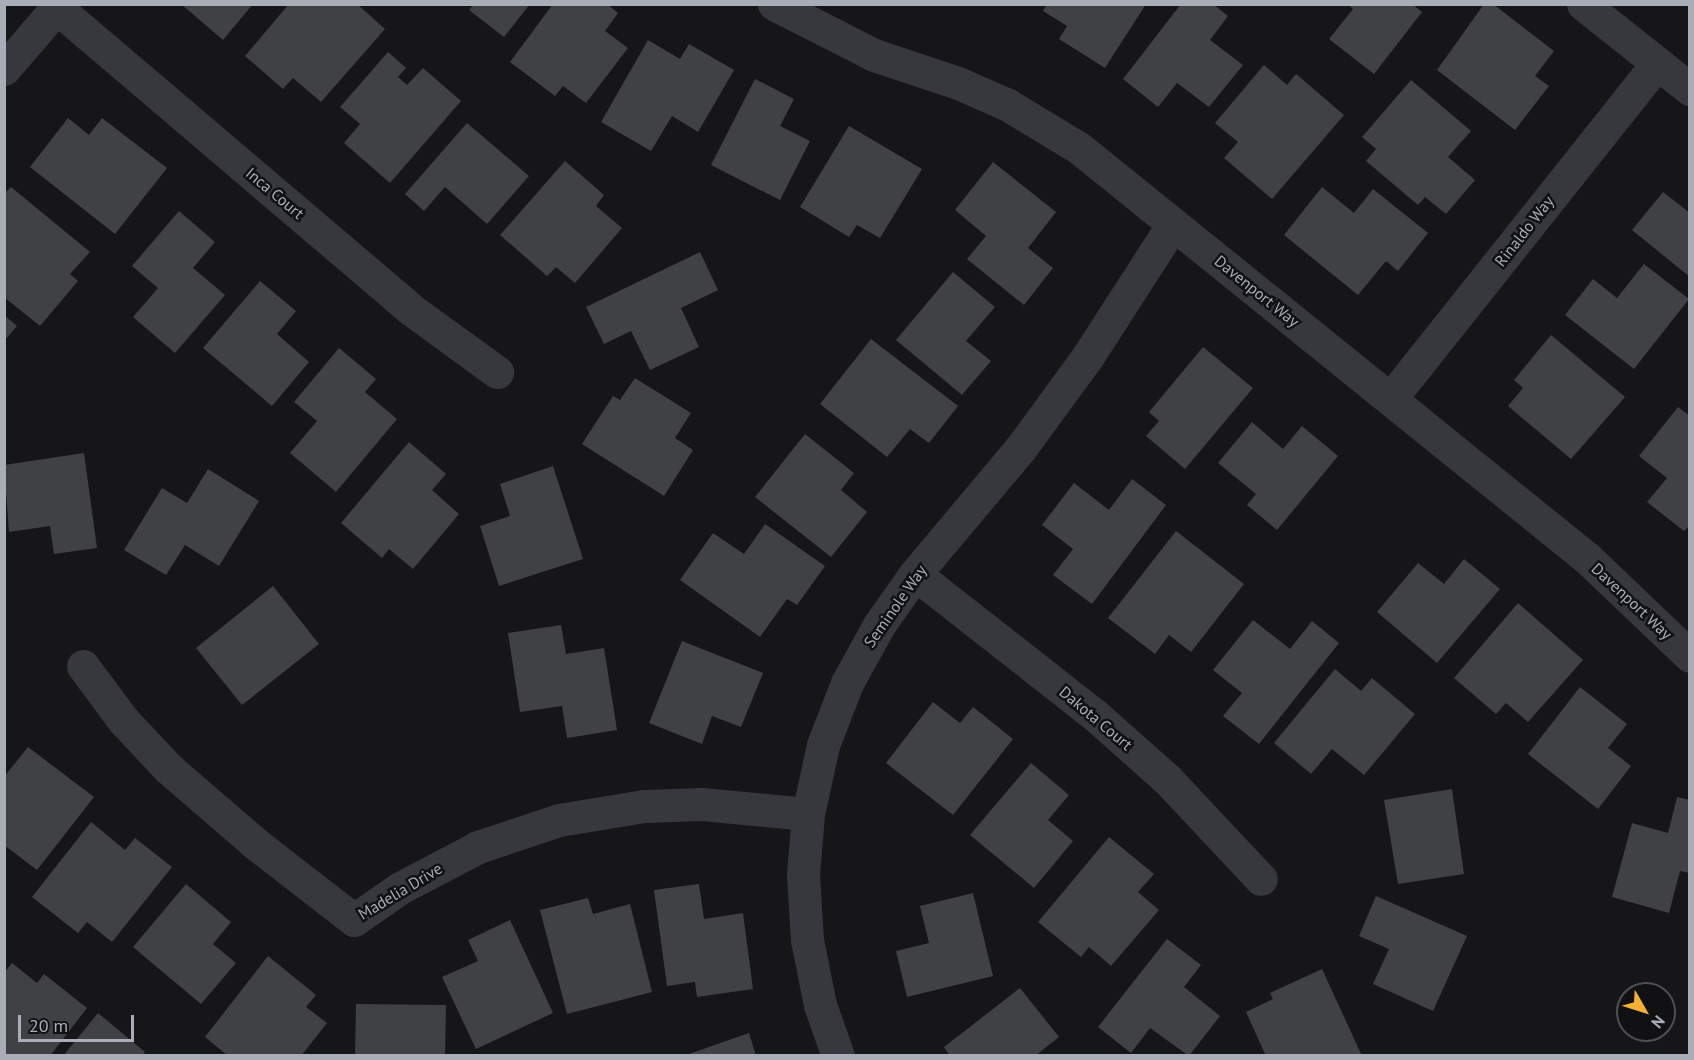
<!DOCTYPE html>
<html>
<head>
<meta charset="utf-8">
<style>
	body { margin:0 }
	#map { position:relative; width:1694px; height:1060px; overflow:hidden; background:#161618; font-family:"PT Sans",sans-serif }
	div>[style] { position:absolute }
	.building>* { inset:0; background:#404145 }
	.minor>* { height:33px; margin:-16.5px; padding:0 16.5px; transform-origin:16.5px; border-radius:16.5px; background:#37383d }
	span { translate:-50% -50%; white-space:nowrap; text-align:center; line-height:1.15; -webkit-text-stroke:5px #111113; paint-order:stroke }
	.street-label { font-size:16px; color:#a8adb8 }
	.frame { position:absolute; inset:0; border:6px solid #a8adb8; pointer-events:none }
	.north { position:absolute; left:1616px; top:982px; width:60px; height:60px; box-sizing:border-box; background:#111113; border:2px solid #4d4f55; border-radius:50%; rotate:129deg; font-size:16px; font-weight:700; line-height:24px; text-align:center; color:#a8adb8 }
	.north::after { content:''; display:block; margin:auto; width:21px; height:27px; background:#f2b134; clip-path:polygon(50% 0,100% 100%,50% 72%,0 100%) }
	.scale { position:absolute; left:18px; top:1015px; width:116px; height:27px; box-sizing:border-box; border:3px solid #a8adb8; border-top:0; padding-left:8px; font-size:18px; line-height:21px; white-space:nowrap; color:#a8adb8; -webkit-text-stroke:4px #111113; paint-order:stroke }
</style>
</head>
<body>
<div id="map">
	<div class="building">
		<i style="clip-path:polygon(181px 4px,253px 4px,223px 40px)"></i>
		<i style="clip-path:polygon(289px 4px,357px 4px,385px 29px,321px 102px,293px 78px,283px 89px,245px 56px)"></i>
		<i style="clip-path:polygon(474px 4px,530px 4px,504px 37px,469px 10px)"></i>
		<i style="clip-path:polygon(553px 4px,607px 4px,618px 13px,605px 31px,628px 48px,586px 103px,563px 86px,555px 96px,510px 62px)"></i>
		<i style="clip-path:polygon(1047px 4px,1146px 4px,1105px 68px,1059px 39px,1067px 26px,1043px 11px)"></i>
		<i style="clip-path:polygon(1181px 4px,1213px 4px,1228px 16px,1210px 40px,1243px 65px,1209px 107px,1177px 83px,1158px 107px,1123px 79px)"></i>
		<i style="clip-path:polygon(1348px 4px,1412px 4px,1422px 12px,1374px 74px,1329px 39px,1353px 9px)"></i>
		<i style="clip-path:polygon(1484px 4px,1493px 4px,1554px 51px,1535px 76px,1549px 86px,1515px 130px,1437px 70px)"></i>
		<i style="clip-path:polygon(648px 40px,680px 59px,689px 44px,734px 70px,698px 132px,672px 116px,651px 151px,601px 122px)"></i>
		<i style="clip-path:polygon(388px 52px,406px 68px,398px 77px,407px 85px,423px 68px,461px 101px,390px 183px,344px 143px,360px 124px,340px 107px)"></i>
		<i style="clip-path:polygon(1264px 65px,1287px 85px,1296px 74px,1344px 115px,1272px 199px,1224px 158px,1238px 142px,1215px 123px)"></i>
		<i style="clip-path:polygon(755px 79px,794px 99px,780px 126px,810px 141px,780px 200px,711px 165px)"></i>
		<i style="clip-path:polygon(1411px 80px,1471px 131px,1448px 157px,1475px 180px,1446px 214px,1425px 197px,1418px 205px,1366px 161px,1376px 149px,1362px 137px)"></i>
		<i style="clip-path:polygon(68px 118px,89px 135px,102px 118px,167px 168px,115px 234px,30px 167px)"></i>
		<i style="clip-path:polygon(467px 123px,529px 176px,487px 224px,445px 187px,424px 211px,405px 194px)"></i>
		<i style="clip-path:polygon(849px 126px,922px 169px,880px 238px,857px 225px,849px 237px,800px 207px)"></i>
		<i style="clip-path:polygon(565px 161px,604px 195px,596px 206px,622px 228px,575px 283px,556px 267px,547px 276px,500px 235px)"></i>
		<i style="clip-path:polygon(993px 162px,1056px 212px,1028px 248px,1053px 268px,1024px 305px,967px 259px,986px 236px,955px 210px)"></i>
		<i style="clip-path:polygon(11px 187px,90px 252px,70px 274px,78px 281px,40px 326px,4px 297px,4px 194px)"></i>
		<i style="clip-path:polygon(1322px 187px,1354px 213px,1373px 189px,1428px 233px,1398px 271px,1386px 261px,1358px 295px,1284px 235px)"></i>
		<i style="clip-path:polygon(1663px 192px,1690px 213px,1690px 277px,1632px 230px)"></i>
		<i style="clip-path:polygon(179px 211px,215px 242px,193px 268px,225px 295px,175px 353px,133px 317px,158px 288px,132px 266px)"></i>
		<i style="clip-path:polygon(700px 252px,718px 290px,681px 308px,699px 347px,650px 370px,631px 331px,604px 344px,586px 307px)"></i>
		<i style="clip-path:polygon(1644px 264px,1689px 299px,1634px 369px,1565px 315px,1593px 279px,1617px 298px)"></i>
		<i style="clip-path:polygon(953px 272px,995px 307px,966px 341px,991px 361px,962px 395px,896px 340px)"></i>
		<i style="clip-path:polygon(260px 281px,296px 311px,277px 334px,309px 362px,272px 406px,203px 348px)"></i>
		<i style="clip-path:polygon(4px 315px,17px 326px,4px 341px)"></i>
		<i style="clip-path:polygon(1551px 335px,1625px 397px,1571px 459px,1508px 406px,1523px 388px,1514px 380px)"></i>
		<i style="clip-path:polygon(871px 339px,958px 406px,929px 443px,910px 429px,887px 457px,820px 404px)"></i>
		<i style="clip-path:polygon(1203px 347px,1253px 388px,1185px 469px,1146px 436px,1159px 421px,1149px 412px)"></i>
		<i style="clip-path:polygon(339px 348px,376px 379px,365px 392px,397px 419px,336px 492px,290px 453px,317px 421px,294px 402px)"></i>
		<i style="clip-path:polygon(635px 378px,691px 413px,675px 438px,693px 450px,664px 496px,582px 444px,613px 396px,620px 400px)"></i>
		<i style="clip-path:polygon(1678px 407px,1690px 416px,1690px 525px,1684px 531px,1647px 502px,1667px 478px,1639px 456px)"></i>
		<i style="clip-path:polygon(1252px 422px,1283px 449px,1302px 426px,1338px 456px,1277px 530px,1247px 505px,1256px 494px,1218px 463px)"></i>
		<i style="clip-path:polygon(805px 434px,854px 473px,841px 490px,867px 512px,831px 557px,755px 497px)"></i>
		<i style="clip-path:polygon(409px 442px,446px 474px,432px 490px,459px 514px,413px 569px,389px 549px,382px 558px,341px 523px)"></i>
		<i style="clip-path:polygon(84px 453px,97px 548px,54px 554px,50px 526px,9px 532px,4px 465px)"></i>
		<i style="clip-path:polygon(553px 466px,583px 559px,499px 586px,480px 526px,510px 516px,500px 484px)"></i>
		<i style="clip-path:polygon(208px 469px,259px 501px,219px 566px,185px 545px,166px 575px,124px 550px,162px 488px,187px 503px)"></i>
		<i style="clip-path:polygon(1132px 479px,1166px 505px,1092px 604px,1053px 575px,1073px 549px,1042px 525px,1074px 483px,1109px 510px)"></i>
		<i style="clip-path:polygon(765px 524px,825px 566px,797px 605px,787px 599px,760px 637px,680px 580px,713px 533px,744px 554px)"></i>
		<i style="clip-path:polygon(1176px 531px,1244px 584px,1191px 652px,1169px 635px,1155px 654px,1108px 618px)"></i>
		<i style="clip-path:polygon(1464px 559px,1500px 589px,1437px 663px,1377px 612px,1418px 563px,1444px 584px)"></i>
		<i style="clip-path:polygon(273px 586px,319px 644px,242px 705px,196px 648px)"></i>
		<i style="clip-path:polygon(1518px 603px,1583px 660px,1528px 722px,1506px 703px,1496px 714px,1454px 678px)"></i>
		<i style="clip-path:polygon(1253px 620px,1290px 649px,1312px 621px,1339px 643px,1259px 744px,1223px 716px,1242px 693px,1213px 670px)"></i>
		<i style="clip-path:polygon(561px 625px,566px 654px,604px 648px,617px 730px,567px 738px,562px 706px,520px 712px,508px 633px)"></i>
		<i style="clip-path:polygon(682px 641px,763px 673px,741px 727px,712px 716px,702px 744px,649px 723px)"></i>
		<i style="clip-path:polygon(1335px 669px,1361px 691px,1372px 678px,1415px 714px,1364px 775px,1332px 749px,1311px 774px,1274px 743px)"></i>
		<i style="clip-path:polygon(1580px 687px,1627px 724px,1608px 748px,1631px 766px,1598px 809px,1528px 754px)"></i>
		<i style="clip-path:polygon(933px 702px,960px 723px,973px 707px,1013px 739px,953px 815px,886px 763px)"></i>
		<i style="clip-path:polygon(28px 747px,94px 797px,37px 870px,4px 845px,4px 777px)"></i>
		<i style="clip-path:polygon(1031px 763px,1069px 795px,1048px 820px,1073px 841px,1034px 888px,970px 835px)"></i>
		<i style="clip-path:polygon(1452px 789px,1464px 874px,1398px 884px,1384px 800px)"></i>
		<i style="clip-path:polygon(1677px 797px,1690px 800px,1690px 873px,1680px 871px,1669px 913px,1612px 897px,1632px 823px,1668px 833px)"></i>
		<i style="clip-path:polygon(91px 822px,125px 850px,135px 838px,172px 867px,112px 942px,87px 922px,78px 933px,32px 897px)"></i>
		<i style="clip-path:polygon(1109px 837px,1154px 874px,1138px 892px,1159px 910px,1111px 966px,1089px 947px,1081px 957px,1038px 922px)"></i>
		<i style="clip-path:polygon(186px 884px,231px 922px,213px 944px,236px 963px,201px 1004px,133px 947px)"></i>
		<i style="clip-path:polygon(699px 884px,704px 919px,743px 913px,753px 989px,697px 997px,695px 982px,667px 986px,654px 890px)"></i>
		<i style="clip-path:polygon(973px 893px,993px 976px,907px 997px,896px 951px,929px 943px,920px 906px)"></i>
		<i style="clip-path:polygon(1376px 896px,1467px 936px,1433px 1011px,1373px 984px,1389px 949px,1359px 936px)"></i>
		<i style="clip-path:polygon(588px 898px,593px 914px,630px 904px,652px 992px,567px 1014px,540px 910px)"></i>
		<i style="clip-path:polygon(510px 920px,553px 1013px,476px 1049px,442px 977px,478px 961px,468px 940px)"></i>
		<i style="clip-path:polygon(1167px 939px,1201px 965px,1184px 987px,1220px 1016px,1189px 1056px,1150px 1028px,1131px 1053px,1098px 1027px)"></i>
		<i style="clip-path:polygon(268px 956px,316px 995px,306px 1007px,327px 1023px,301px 1056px,228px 1056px,205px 1037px)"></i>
		<i style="clip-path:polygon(12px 963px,37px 983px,44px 974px,87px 1008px,50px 1056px,4px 1056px,4px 973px)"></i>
		<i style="clip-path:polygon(1322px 969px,1362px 1056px,1266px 1056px,1246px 1012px,1273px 999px,1270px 993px)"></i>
		<i style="clip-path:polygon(1020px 988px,1059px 1037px,1035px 1056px,950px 1056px,944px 1047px)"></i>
		<i style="clip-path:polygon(356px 1004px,446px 1005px,445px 1056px,355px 1056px)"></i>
		<i style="clip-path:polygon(98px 1013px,145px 1052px,142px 1056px,63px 1056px)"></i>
		<i style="clip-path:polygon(749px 1033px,756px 1056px,686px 1056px,686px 1055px)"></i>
	</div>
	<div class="minor">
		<i style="left:774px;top:4px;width:112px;rotate:27deg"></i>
		<i style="left:874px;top:55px;width:89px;rotate:18.4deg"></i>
		<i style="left:958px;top:83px;width:55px;rotate:23.7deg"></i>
		<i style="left:1008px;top:105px;width:83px;rotate:31.2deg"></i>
		<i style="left:1079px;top:148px;width:653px;rotate:38.91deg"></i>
		<i style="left:1587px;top:558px;width:142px;rotate:43.6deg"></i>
		<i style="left:1583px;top:4px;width:137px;rotate:38.5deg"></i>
		<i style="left:57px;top:8px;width:462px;rotate:40.4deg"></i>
		<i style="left:409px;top:308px;width:109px;rotate:36deg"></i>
		<i style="left:4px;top:69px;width:86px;rotate:-49.3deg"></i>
		<i style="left:1391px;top:398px;width:428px;rotate:-51.5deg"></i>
		<i style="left:915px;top:574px;width:230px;rotate:38.1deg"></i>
		<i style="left:1096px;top:716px;width:95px;rotate:41.6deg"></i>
		<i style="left:1167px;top:779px;width:137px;rotate:46.8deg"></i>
		<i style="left:83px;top:666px;width:67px;rotate:53.5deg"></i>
		<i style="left:123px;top:720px;width:66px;rotate:46.8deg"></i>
		<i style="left:168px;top:768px;width:116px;rotate:40.8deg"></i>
		<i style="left:256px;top:844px;width:124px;rotate:37.8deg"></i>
		<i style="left:354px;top:920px;width:56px;rotate:-34.8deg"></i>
		<i style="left:400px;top:888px;width:88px;rotate:-27.7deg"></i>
		<i style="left:478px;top:847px;width:85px;rotate:-18.4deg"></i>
		<i style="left:559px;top:820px;width:86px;rotate:-9.4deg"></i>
		<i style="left:644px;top:806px;width:58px;rotate:-2deg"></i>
		<i style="left:702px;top:804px;width:106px;rotate:5.4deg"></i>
		<i style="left:838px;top:1056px;width:54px;rotate:-109.4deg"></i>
		<i style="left:820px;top:1005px;width:66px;rotate:-101.3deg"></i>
		<i style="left:807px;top:940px;width:66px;rotate:-93.5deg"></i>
		<i style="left:803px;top:874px;width:60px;rotate:-85.2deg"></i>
		<i style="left:808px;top:814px;width:71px;rotate:-77.7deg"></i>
		<i style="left:823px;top:745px;width:66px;rotate:-68.8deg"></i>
		<i style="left:847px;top:683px;width:66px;rotate:-61.1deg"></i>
		<i style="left:879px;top:625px;width:62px;rotate:-54.8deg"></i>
		<i style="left:915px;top:574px;width:163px;rotate:-50deg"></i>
		<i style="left:1020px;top:449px;width:115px;rotate:-53.8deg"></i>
		<i style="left:1088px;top:356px;width:157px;rotate:-57.2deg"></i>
	</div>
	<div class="street-label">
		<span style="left:275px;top:193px;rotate:40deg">Inca Court</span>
		<span style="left:1524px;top:231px;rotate:-52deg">Rinaldo Way</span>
		<span style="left:1257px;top:291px;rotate:39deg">Davenport Way</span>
		<span style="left:1632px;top:601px;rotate:43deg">Davenport Way</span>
		<span style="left:895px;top:606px;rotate:-55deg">Seminole Way</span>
		<span style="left:1096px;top:718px;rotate:40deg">Dakota Court</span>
		<span style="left:400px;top:891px;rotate:-31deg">Madelia Drive</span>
	</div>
	<div class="frame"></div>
	<div class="north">N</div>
	<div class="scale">20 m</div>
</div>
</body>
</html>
